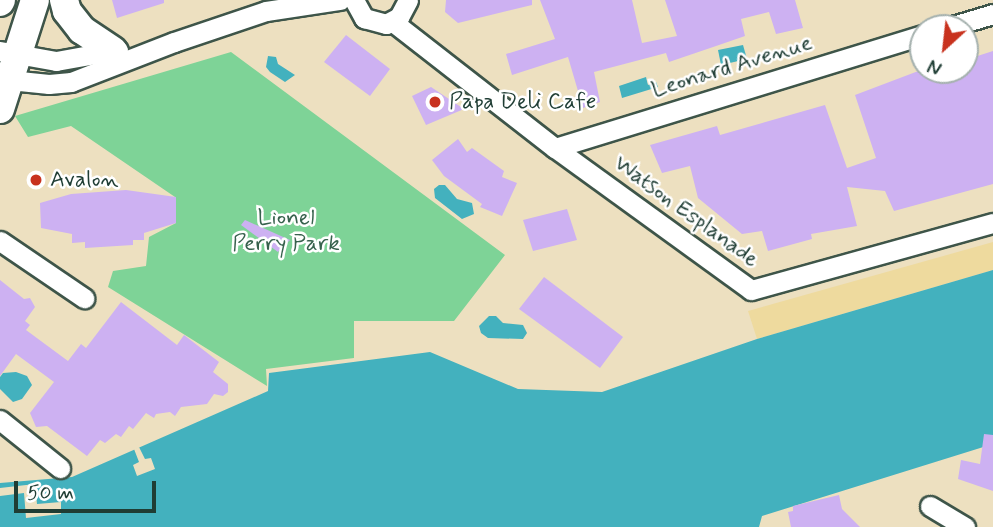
<!DOCTYPE html>
<html>
<head>
<meta charset="utf-8">
<style>
	body { margin:0 }
	#map { position:relative; width:993px; height:527px; overflow:hidden; background:#ede0c0; font-family:Mynerve,sans-serif }
	div>[style] { position:absolute }
	.green>* { inset:0; background:#7ed397 }
	.sand>* { inset:0; background:#eeda9e }
	.water>* { inset:0; background:#43b1be }
	.pier>* { inset:0; background:#ede0c0 }
	.building>* { inset:0; background:#cdb1f2 }
	.roads { filter:drop-shadow(2px 0 #3e5549) drop-shadow(-2px 0 #3e5549) drop-shadow(0 2px #3e5549) drop-shadow(0 -2px #3e5549) }
	.minor>* { height:19px; margin:-9.5px; padding:0 9.5px; transform-origin:9.5px; border-radius:9.5px; background:#fff }
	.highway>* { height:28px; margin:-14px; padding:0 14px; transform-origin:14px; border-radius:14px; background:#fff }
	.dots>* { width:19px; height:19px; translate:-50% -50%; box-sizing:border-box; border:4px solid #fff; border-radius:50% }
	span { translate:-50% -50%; white-space:nowrap; text-align:center; line-height:1.15; -webkit-text-stroke:5px #fff; paint-order:stroke }
	.street-label { font-size:23px; color:#1f3d34 }
	.poi-label { font-size:23px; color:#1f3d34 }
	.left { translate:0 -50%; text-align:left }
	.park-label { font-size:23px; color:#37624d }
	.north { position:absolute; left:909px; top:14px; width:70px; height:70px; box-sizing:border-box; background:#fff; border:2px solid #a5b1ae; border-radius:50%; rotate:207deg; font-size:19px; font-weight:700; line-height:28px; text-align:center; color:#1f3d34 }
	.north::after { content:''; display:block; margin:auto; width:24px; height:32px; background:#c8321e; clip-path:polygon(50% 0,100% 100%,50% 72%,0 100%) }
	.scale { position:absolute; left:14px; top:481px; width:142px; height:32px; box-sizing:border-box; border:4px solid #1f3d34; border-top:0; padding-left:9px; font-size:21px; line-height:24px; white-space:nowrap; color:#1f3d34; -webkit-text-stroke:5px #fff; paint-order:stroke }
</style>
</head>
<body>
<div id="map">
	<div class="green">
		<i style="clip-path:polygon(231px 52px,505px 255px,454px 321px,354px 321px,354px 358px,266px 369px,267px 386px,108px 287px,113px 271px,146px 266px,149px 237px,176px 223px,175px 197px,71px 126px,28px 137px,15px 116px)"></i>
	</div>
	<div class="sand">
		<i style="clip-path:polygon(993px 242px,993px 270px,757px 339px,748px 311px)"></i>
	</div>
	<div class="water">
		<i style="clip-path:polygon(743px 45px,747px 59px,721px 65px,718px 50px)"></i>
		<i style="clip-path:polygon(268px 56px,276px 57px,278px 64px,295px 75px,285px 82px,270px 72px,266px 67px)"></i>
		<i style="clip-path:polygon(646px 77px,648px 85px,656px 82px,658px 87px,622px 98px,619px 86px)"></i>
		<i style="clip-path:polygon(439px 185px,445px 185px,457px 199px,472px 203px,474px 214px,462px 219px,435px 198px,434px 189px)"></i>
		<i style="clip-path:polygon(993px 270px,993px 444px,762px 516px,759px 527px,0 527px,0 483px,72px 477px,268px 391px,269px 373px,430px 352px,518px 389px,602px 392px,757px 339px)"></i>
		<i style="clip-path:polygon(489px 316px,496px 316px,503px 323px,523px 325px,527px 333px,523px 339px,488px 338px,481px 333px,479px 326px)"></i>
		<i style="clip-path:polygon(16px 372px,27px 376px,32px 385px,22px 399px,13px 402px,0 389px,0 377px,3px 373px)"></i>
	</div>
	<div class="pier">
		<i style="clip-path:polygon(139px 447px,145px 459px,151px 458px,155px 469px,137px 476px,133px 465px,139px 462px,134px 449px)"></i>
		<i style="clip-path:polygon(35px 484px,37px 504px,61px 502px,61px 514px,26px 518px,24px 493px,0 496px,0 488px)"></i>
	</div>
	<div class="building">
		<i style="clip-path:polygon(112px 0,164px 0,164px 3px,117px 18px)"></i>
		<i style="clip-path:polygon(446px 0,532px 0,532px 5px,458px 23px,445px 12px)"></i>
		<i style="clip-path:polygon(540px 0,632px 0,642px 43px,677px 36px,665px 0,795px 0,803px 28px,776px 34px,769px 12px,741px 19px,745px 36px,719px 45px,669px 62px,666px 53px,594px 72px,600px 102px,583px 108px,568px 57px,512px 75px,506px 54px,555px 39px)"></i>
		<i style="clip-path:polygon(346px 35px,390px 69px,370px 96px,324px 62px)"></i>
		<i style="clip-path:polygon(993px 51px,993px 184px,894px 211px,885px 191px,847px 187px,857px 226px,811px 234px,812px 239px,768px 251px,762px 231px,742px 234px,698px 198px,690px 166px,662px 173px,650px 145px,717px 126px,720px 135px,825px 105px,847px 168px,876px 158px,855px 95px,921px 70px,965px 70px,965px 60px)"></i>
		<i style="clip-path:polygon(431px 87px,464px 109px,426px 125px,412px 96px)"></i>
		<i style="clip-path:polygon(458px 139px,467px 152px,472px 148px,504px 171px,502px 177px,517px 183px,502px 216px,480px 207px,482px 204px,444px 176px,432px 160px)"></i>
		<i style="clip-path:polygon(126px 190px,176px 197px,176px 223px,144px 233px,144px 240px,133px 240px,133px 245px,85px 248px,85px 242px,72px 243px,72px 234px,41px 228px,40px 203px,71px 194px)"></i>
		<i style="clip-path:polygon(567px 209px,577px 240px,533px 251px,523px 220px)"></i>
		<i style="clip-path:polygon(245px 220px,290px 240px,278px 252px,241px 225px)"></i>
		<i style="clip-path:polygon(544px 277px,623px 337px,600px 368px,519px 309px)"></i>
		<i style="clip-path:polygon(0 280px,24px 299px,30px 298px,35px 307px,25px 321px,30px 325px,26px 330px,68px 361px,81px 344px,86px 348px,121px 302px,177px 345px,184px 335px,219px 362px,213px 372px,228px 384px,228px 392px,223px 396px,214px 394px,207px 404px,181px 407px,175px 416px,170px 412px,156px 414px,154px 418px,146px 413px,133px 429px,129px 426px,121px 437px,116px 434px,105px 443px,100px 440px,87px 456px,47px 426px,36px 427px,30px 413px,54px 382px,16px 354px,0 376px)"></i>
		<i style="clip-path:polygon(984px 434px,993px 435px,993px 491px,958px 479px,961px 460px,980px 464px)"></i>
		<i style="clip-path:polygon(839px 495px,842px 509px,860px 527px,791px 527px,788px 512px,793px 511px,793px 506px)"></i>
	</div>
	<div class="roads">
		<div class="minor">
			<i style="left:354px;top:0;width:21px;rotate:61deg"></i>
			<i style="left:364px;top:18px;width:23px;rotate:15deg"></i>
			<i style="left:386px;top:24px;width:15px;rotate:-28deg"></i>
			<i style="left:399px;top:17px;width:19px;rotate:-62deg"></i>
			<i style="left:393px;top:22px;width:205px;rotate:37.9deg"></i>
			<i style="left:555px;top:148px;width:242px;rotate:35.9deg"></i>
			<i style="left:751px;top:290px;width:251px;rotate:-15.5deg"></i>
			<i style="left:946px;top:28px;width:49px;rotate:-16.6deg"></i>
			<i style="left:0;top:51px;width:57px;rotate:10.1deg"></i>
			<i style="left:56px;top:61px;width:63px;rotate:-10.1deg"></i>
			<i style="left:0;top:79px;width:49px;rotate:5.8deg"></i>
			<i style="left:49px;top:84px;width:22px;rotate:-5deg"></i>
			<i style="left:71px;top:82px;width:110px;rotate:-21.2deg"></i>
			<i style="left:174px;top:42px;width:97px;rotate:-18.6deg"></i>
			<i style="left:266px;top:11px;width:75px;rotate:-8.5deg"></i>
			<i style="left:555px;top:148px;width:385px;rotate:-17.1deg"></i>
			<i style="left:0;top:241px;width:102px;rotate:34.2deg"></i>
			<i style="left:0;top:420px;width:77px;rotate:38.7deg"></i>
			<i style="left:930px;top:506px;width:41px;rotate:31deg"></i>
		</div>
		<div class="highway">
			<i style="left:64px;top:0;width:11px;rotate:75deg"></i>
			<i style="left:67px;top:11px;width:24px;rotate:52deg"></i>
			<i style="left:82px;top:30px;width:37px;rotate:34deg"></i>
			<i style="left:0;top:2px;width:2px;rotate:-63deg"></i>
			<i style="left:0;top:109px;width:114px;rotate:-72.2deg"></i>
		</div>
	</div>
	<div class="dots">
		<i style="left:435px;top:102px;background:#c8321e"></i>
		<i style="left:36px;top:180px;background:#c8321e"></i>
	</div>
	<div class="street-label">
		<span style="left:732px;top:67px;rotate:-17deg">Leonard Avenue</span>
		<span style="left:686px;top:212px;rotate:36deg">Watson Esplanade</span>
	</div>
	<div class="poi-label">
		<span class="left" style="left:449px;top:102px">Papa Deli Cafe</span>
		<span class="left" style="left:50px;top:180px">Avalon</span>
	</div>
	<div class="park-label">
		<span style="left:286px;top:231px">Lionel<br>Perry Park</span>
	</div>
	<div class="north">N</div>
	<div class="scale">50 m</div>
</div>
</body>
</html>
